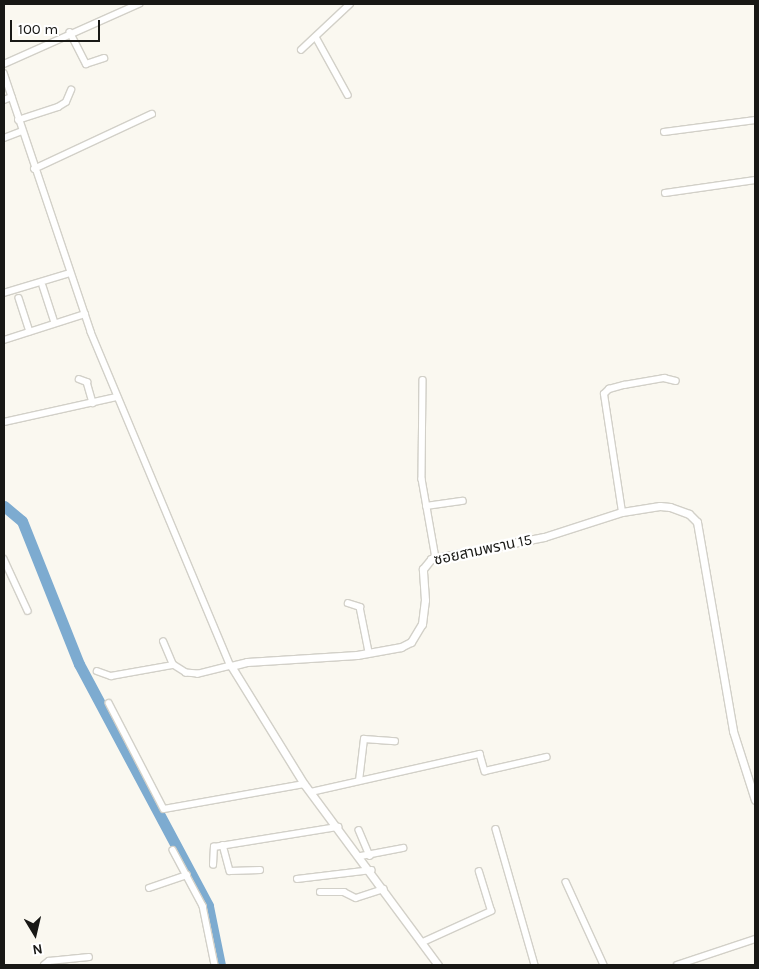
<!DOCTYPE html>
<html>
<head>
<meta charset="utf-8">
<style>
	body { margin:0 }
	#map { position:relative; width:759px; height:969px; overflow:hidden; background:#faf8f0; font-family:Karla,"Noto Sans Thai",sans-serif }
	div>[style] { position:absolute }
	.river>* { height:11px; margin:-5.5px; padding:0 5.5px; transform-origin:5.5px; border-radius:5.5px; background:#7dabd0 }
	.roads { filter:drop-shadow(1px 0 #d2d0c8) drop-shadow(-1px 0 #d2d0c8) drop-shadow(0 1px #d2d0c8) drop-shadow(0 -1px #d2d0c8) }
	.minor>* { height:5.5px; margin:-2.75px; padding:0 2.75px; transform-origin:2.75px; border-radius:2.75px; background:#fff }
	.tertiary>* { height:7px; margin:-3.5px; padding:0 3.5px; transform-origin:3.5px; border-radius:3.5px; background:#fff }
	span { translate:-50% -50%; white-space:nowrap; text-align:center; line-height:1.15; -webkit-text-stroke:4.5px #fff; paint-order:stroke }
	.street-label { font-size:15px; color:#181815 }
	.frame { position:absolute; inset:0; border:5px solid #181815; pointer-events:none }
	.north { position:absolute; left:10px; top:909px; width:50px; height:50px; -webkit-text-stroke:4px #fff; paint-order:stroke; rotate:171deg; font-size:14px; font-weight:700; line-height:20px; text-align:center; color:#181815 }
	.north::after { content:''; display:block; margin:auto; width:18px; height:22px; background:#181815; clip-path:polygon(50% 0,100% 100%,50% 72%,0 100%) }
	.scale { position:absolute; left:10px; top:20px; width:90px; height:22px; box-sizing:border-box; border:2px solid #181815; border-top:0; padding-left:6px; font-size:15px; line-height:18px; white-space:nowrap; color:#181815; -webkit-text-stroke:4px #fff; paint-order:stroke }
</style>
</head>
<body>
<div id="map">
	<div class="river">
		<i style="left:4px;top:506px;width:23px;rotate:40deg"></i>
		<i style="left:22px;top:521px;width:154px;rotate:68.3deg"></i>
		<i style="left:79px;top:664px;width:274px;rotate:61.9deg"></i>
		<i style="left:208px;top:906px;width:60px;rotate:78.5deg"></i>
	</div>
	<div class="roads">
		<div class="minor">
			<i style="left:70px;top:32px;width:36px;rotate:63deg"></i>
			<i style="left:86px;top:64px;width:19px;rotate:-18deg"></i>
			<i style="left:316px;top:37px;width:66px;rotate:61.1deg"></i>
			<i style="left:301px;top:50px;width:67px;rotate:-43.2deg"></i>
			<i style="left:4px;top:64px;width:148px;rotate:-24deg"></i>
			<i style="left:4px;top:73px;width:273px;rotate:71.4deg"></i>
			<i style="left:91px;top:332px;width:362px;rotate:67.3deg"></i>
			<i style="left:231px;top:666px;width:34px;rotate:166deg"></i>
			<i style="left:198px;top:674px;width:12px;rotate:-175deg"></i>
			<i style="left:186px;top:673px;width:15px;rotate:-148deg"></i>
			<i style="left:173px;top:665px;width:25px;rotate:-113deg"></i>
			<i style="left:4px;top:100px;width:8px;rotate:-23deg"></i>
			<i style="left:18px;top:120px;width:42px;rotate:-18deg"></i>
			<i style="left:58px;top:107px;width:9px;rotate:-32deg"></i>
			<i style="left:66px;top:102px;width:13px;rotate:-67deg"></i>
			<i style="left:664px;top:132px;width:92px;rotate:-7.5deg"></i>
			<i style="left:4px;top:138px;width:19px;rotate:-21deg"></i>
			<i style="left:34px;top:169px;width:130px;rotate:-25deg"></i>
			<i style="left:665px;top:193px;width:91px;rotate:-8.2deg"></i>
			<i style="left:43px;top:286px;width:39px;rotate:72deg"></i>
			<i style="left:4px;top:293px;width:69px;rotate:-16.9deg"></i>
			<i style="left:19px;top:298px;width:35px;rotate:72deg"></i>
			<i style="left:4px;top:340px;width:85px;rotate:-17.8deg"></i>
			<i style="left:79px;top:379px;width:9px;rotate:21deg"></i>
			<i style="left:87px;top:382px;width:22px;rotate:74deg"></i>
			<i style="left:423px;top:380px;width:99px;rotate:90.6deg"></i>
			<i style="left:422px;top:479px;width:80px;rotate:80deg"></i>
			<i style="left:4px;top:422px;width:116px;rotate:-12.5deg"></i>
			<i style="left:426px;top:506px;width:37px;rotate:-8deg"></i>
			<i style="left:622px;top:512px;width:119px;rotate:-98.7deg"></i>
			<i style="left:604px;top:394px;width:7px;rotate:-45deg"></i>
			<i style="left:609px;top:389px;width:16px;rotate:-15deg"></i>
			<i style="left:624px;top:385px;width:41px;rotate:-9.9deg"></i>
			<i style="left:664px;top:378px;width:12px;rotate:14deg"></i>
			<i style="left:4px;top:559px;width:57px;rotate:65.2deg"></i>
			<i style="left:348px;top:603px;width:13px;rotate:18deg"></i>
			<i style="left:360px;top:607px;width:46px;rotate:78.7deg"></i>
			<i style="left:97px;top:671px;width:15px;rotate:20deg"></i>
			<i style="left:111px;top:676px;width:63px;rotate:-10.1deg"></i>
			<i style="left:109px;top:703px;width:119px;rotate:62.6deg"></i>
			<i style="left:164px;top:809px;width:142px;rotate:-10.1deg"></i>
			<i style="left:359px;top:781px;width:42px;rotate:-83.2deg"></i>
			<i style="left:364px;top:739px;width:31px;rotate:4deg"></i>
			<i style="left:311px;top:792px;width:173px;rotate:-12.7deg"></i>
			<i style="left:480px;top:754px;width:18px;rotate:74deg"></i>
			<i style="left:485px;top:771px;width:63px;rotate:-12.9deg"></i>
			<i style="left:496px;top:829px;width:141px;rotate:74deg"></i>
			<i style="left:359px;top:830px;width:28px;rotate:67deg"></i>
			<i style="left:223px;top:845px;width:27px;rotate:75deg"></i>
			<i style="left:230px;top:871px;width:30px;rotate:-2deg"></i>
			<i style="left:173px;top:850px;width:64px;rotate:61.8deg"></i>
			<i style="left:203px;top:906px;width:60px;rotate:78.5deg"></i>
			<i style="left:361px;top:856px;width:43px;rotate:-10.8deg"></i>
			<i style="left:213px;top:865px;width:18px;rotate:-87deg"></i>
			<i style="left:214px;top:847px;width:126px;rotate:-9.2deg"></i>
			<i style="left:297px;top:879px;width:75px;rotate:-6.9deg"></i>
			<i style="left:566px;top:882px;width:91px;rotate:65.4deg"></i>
			<i style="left:149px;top:888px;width:40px;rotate:-18.9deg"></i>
			<i style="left:320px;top:892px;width:24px"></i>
			<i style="left:344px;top:892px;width:13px;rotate:27deg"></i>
			<i style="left:356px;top:898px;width:29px;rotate:-18deg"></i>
			<i style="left:423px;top:942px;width:75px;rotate:-24.5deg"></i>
			<i style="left:491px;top:911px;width:41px;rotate:-107.1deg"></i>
			<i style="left:44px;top:965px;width:6px;rotate:-39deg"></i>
			<i style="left:49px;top:961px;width:40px;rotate:-5.7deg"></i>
			<i style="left:677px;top:965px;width:82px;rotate:-18.4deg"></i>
		</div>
		<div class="tertiary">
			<i style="left:438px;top:965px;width:225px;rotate:-126.5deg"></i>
			<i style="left:304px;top:784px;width:139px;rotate:-121.7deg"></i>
			<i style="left:231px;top:666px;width:16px;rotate:-14deg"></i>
			<i style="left:247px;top:662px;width:110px;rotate:-3.6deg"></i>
			<i style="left:357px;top:655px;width:45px;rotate:-10.3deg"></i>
			<i style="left:401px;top:647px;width:11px;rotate:-27deg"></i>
			<i style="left:411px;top:642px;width:21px;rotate:-59deg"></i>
			<i style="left:422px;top:624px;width:24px;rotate:-83deg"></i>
			<i style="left:425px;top:600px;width:31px;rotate:-94deg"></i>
			<i style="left:423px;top:569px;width:13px;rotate:-51deg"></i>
			<i style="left:431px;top:559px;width:115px;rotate:-11deg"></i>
			<i style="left:544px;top:537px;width:82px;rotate:-17.8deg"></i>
			<i style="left:622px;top:512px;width:38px;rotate:-9deg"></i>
			<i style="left:660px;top:506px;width:10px;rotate:6deg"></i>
			<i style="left:670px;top:507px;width:20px;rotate:20deg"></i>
			<i style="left:689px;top:514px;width:11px;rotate:45deg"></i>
			<i style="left:697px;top:522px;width:212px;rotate:80.2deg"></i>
			<i style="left:733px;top:731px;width:72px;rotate:72.3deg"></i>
		</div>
	</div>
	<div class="street-label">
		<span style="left:483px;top:550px;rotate:-12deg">ซอยสามพราน 15</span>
	</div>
	<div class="frame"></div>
	<div class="north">N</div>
	<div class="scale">100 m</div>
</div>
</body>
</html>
